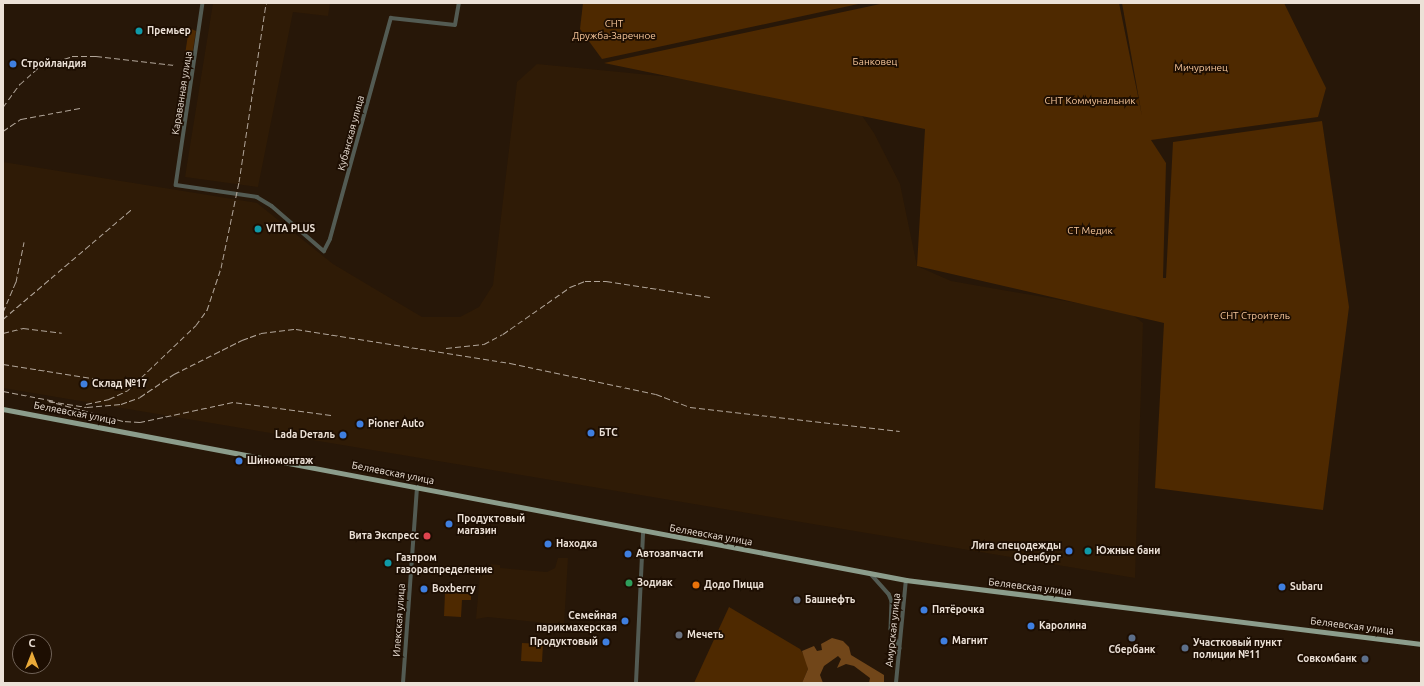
<!DOCTYPE html>
<html>
<head>
<meta charset="utf-8">
<style>
	body { margin:0 }
	#map { position:relative; width:1424px; height:686px; overflow:hidden; background:#271708; font-family:Ubuntu,sans-serif }
	div>[style] { position:absolute }
	.built>* { inset:0; background:#2f1b06 }
	.green>* { inset:0; background:#4e2900 }
	.forest>* { inset:0; background:#714619 }
	.tertiary>* { height:3.5px; margin:-1.75px; padding:0 1.75px; transform-origin:1.75px; border-radius:1.75px; background:#535b53 }
	.primary>* { height:4.5px; margin:-2.25px; padding:0 2.25px; transform-origin:2.25px; border-radius:2.25px; background:#8c9d8c }
	.rail>* { height:1px; margin-top:-0.5px; transform-origin:0; background:repeating-linear-gradient(90deg,#b1a599 0 6px,transparent 0 9px) }
	.dots>* { width:11px; height:11px; translate:-50% -50%; box-sizing:border-box; border:2px solid #1d0e02; border-radius:50% }
	span { translate:-50% -50%; white-space:nowrap; text-align:center; line-height:1.15; -webkit-text-stroke:3.5px #1d0e02; paint-order:stroke }
	.park-label { font-size:10px; color:#f8c79b }
	.poi-label { font-size:10px; color:#ece1d7; font-weight:700 }
	.left { translate:0 -50%; text-align:left }
	.right { translate:-100% -50%; text-align:right }
	.street-label { font-size:10px; color:#ece1d7 }
	.frame { position:absolute; inset:0; border:4px solid #ece1d7; pointer-events:none }
	.north { position:absolute; left:12px; top:634px; width:40px; height:40px; box-sizing:border-box; background:#1d0e02; border:1px solid #706257; border-radius:50%; rotate:0deg; font-size:11px; font-weight:700; line-height:16px; text-align:center; color:#ece1d7 }
	.north::after { content:''; display:block; margin:auto; width:14px; height:18px; background:#eaaa39; clip-path:polygon(50% 0,100% 100%,50% 72%,0 100%) }
</style>
</head>
<body>
<div id="map">
	<div class="built">
		<i style="clip-path:polygon(213px 3px,330px 3px,328px 16px,293px 12px,258px 187px,185px 177px)"></i>
		<i style="clip-path:polygon(537px 64px,847px 94px,874px 133px,900px 184px,917px 266px,951px 281px,1129px 312px,1143px 323px,1135px 578px,3px 388px,3px 162px,257px 203px,333px 264px,422px 317px,460px 317px,479px 307px,493px 285px,517px 82px)"></i>
		<i style="clip-path:polygon(558px 558px,568px 558px,564px 625px,488px 617px,476px 619px,480px 574px,490px 575px,491px 564px,500px 565px,500px 568px,547px 572px,555px 568px)"></i>
	</div>
	<div class="green">
		<i style="clip-path:polygon(583px 3px,863px 3px,602px 59px,580px 29px)"></i>
		<i style="clip-path:polygon(885px 3px,1119px 3px,1142px 116px,1122px 3px,1284px 3px,1326px 88px,1318px 117px,1151px 140px,1166px 163px,1163px 278px,1166px 278px,1173px 142px,1322px 121px,1349px 307px,1323px 510px,1155px 488px,1164px 323px,917px 266px,925px 129px,604px 63px)"></i>
		<i style="clip-path:polygon(189px 28px,196px 31px,190px 69px,183px 68px)"></i>
		<i style="clip-path:polygon(445px 593px,471px 594px,471px 600px,462px 600px,461px 617px,444px 616px)"></i>
		<i style="clip-path:polygon(729px 607px,800px 649px,806px 658px,808px 669px,802px 683px,694px 683px)"></i>
		<i style="clip-path:polygon(522px 643px,543px 644px,542px 662px,521px 661px)"></i>
	</div>
	<div class="forest">
		<i style="clip-path:polygon(832px 638px,843px 641px,849px 647px,851px 655px,884px 675px,884px 683px,869px 683px,870px 678px,854px 666px,846px 664px,837px 668px,841px 659px,838px 656px,824px 666px,820px 675px,823px 683px,802px 683px,808px 669px,802px 651px,814px 646px,817px 651px,822px 650px,821px 644px)"></i>
	</div>
	<div class="tertiary">
		<i style="left:203px;top:3px;width:184px;rotate:98.4deg"></i>
		<i style="left:176px;top:185px;width:82px;rotate:8.4deg"></i>
		<i style="left:257px;top:197px;width:17px;rotate:31deg"></i>
		<i style="left:272px;top:206px;width:69px;rotate:40.9deg"></i>
		<i style="left:324px;top:251px;width:13px;rotate:-63deg"></i>
		<i style="left:330px;top:239px;width:229px;rotate:-74.6deg"></i>
		<i style="left:391px;top:18px;width:64px;rotate:6.2deg"></i>
		<i style="left:455px;top:25px;width:22px;rotate:-80deg"></i>
		<i style="left:870px;top:573px;width:28px;rotate:48deg"></i>
		<i style="left:889px;top:594px;width:8px;rotate:67deg"></i>
		<i style="left:892px;top:601px;width:28px;rotate:92deg"></i>
		<i style="left:891px;top:629px;width:21px;rotate:65deg"></i>
		<i style="left:403px;top:683px;width:196px;rotate:-85.9deg"></i>
		<i style="left:636px;top:683px;width:151px;rotate:-87.3deg"></i>
		<i style="left:896px;top:683px;width:103px;rotate:-84.5deg"></i>
	</div>
	<div class="primary">
		<i style="left:3px;top:409px;width:919px;rotate:10.72deg"></i>
		<i style="left:906px;top:580px;width:519px;rotate:7.08deg"></i>
	</div>
	<div class="rail">
		<i style="left:3px;top:107px;width:29px;rotate:-54deg"></i>
		<i style="left:20px;top:84px;width:25px;rotate:-42deg"></i>
		<i style="left:39px;top:67px;width:35px;rotate:-18deg"></i>
		<i style="left:72px;top:56px;width:24px"></i>
		<i style="left:96px;top:56px;width:79px;rotate:6.6deg"></i>
		<i style="left:3px;top:131px;width:22px;rotate:-34deg"></i>
		<i style="left:21px;top:119px;width:60px;rotate:-10.6deg"></i>
		<i style="left:3px;top:312px;width:33px;rotate:-67deg"></i>
		<i style="left:16px;top:282px;width:41px;rotate:-78.7deg"></i>
		<i style="left:3px;top:319px;width:170px;rotate:-40.5deg"></i>
		<i style="left:3px;top:333px;width:21px;rotate:-14deg"></i>
		<i style="left:23px;top:328px;width:39px;rotate:7deg"></i>
		<i style="left:446px;top:348px;width:38px;rotate:-6deg"></i>
		<i style="left:484px;top:344px;width:21px;rotate:-28deg"></i>
		<i style="left:503px;top:334px;width:82px;rotate:-35deg"></i>
		<i style="left:570px;top:287px;width:16px;rotate:-22deg"></i>
		<i style="left:585px;top:281px;width:21px"></i>
		<i style="left:606px;top:281px;width:105px;rotate:8.7deg"></i>
		<i style="left:3px;top:364px;width:96px;rotate:9deg"></i>
		<i style="left:3px;top:391px;width:53px;rotate:10.9deg"></i>
		<i style="left:86px;top:404px;width:24px;rotate:-12deg"></i>
		<i style="left:109px;top:399px;width:21px;rotate:-25deg"></i>
		<i style="left:128px;top:390px;width:94px;rotate:-43.7deg"></i>
		<i style="left:196px;top:325px;width:19px;rotate:-54deg"></i>
		<i style="left:207px;top:310px;width:44px;rotate:-71.6deg"></i>
		<i style="left:221px;top:268px;width:88px;rotate:-78.2deg"></i>
		<i style="left:239px;top:182px;width:181px;rotate:-81.4deg"></i>
		<i style="left:331px;top:415px;width:99px;rotate:-172.4deg"></i>
		<i style="left:233px;top:402px;width:95px;rotate:167.9deg"></i>
		<i style="left:140px;top:422px;width:17px;rotate:-177deg"></i>
		<i style="left:123px;top:421px;width:77px;rotate:-164.9deg"></i>
		<i style="left:49px;top:401px;width:38px;rotate:9deg"></i>
		<i style="left:87px;top:407px;width:34px;rotate:-5deg"></i>
		<i style="left:121px;top:404px;width:20px;rotate:-20deg"></i>
		<i style="left:140px;top:397px;width:41px;rotate:-34.1deg"></i>
		<i style="left:174px;top:374px;width:76px;rotate:-26.6deg"></i>
		<i style="left:242px;top:340px;width:20px;rotate:-20deg"></i>
		<i style="left:261px;top:333px;width:35px;rotate:-7deg"></i>
		<i style="left:296px;top:329px;width:217px;rotate:9deg"></i>
		<i style="left:510px;top:363px;width:149px;rotate:12deg"></i>
		<i style="left:656px;top:394px;width:36px;rotate:21deg"></i>
		<i style="left:690px;top:407px;width:211px;rotate:6.5deg"></i>
	</div>
	<div class="dots">
		<i style="left:139px;top:31px;background:#0f9aa8"></i>
		<i style="left:13px;top:64px;background:#3f7fe0"></i>
		<i style="left:258px;top:229px;background:#0f9aa8"></i>
		<i style="left:84px;top:384px;background:#3f7fe0"></i>
		<i style="left:360px;top:424px;background:#3f7fe0"></i>
		<i style="left:591px;top:433px;background:#3f7fe0"></i>
		<i style="left:343px;top:435px;background:#3f7fe0"></i>
		<i style="left:239px;top:461px;background:#3f7fe0"></i>
		<i style="left:449px;top:524px;background:#3f7fe0"></i>
		<i style="left:427px;top:536px;background:#e0444e"></i>
		<i style="left:548px;top:544px;background:#3f7fe0"></i>
		<i style="left:1069px;top:551px;background:#3f7fe0"></i>
		<i style="left:1088px;top:551px;background:#0f9aa8"></i>
		<i style="left:628px;top:554px;background:#3f7fe0"></i>
		<i style="left:388px;top:563px;background:#0f9aa8"></i>
		<i style="left:629px;top:583px;background:#2e9e5b"></i>
		<i style="left:696px;top:585px;background:#e8710a"></i>
		<i style="left:1282px;top:587px;background:#3f7fe0"></i>
		<i style="left:424px;top:589px;background:#3f7fe0"></i>
		<i style="left:797px;top:600px;background:#5c6f8a"></i>
		<i style="left:924px;top:610px;background:#3f7fe0"></i>
		<i style="left:625px;top:621px;background:#3f7fe0"></i>
		<i style="left:1031px;top:626px;background:#3f7fe0"></i>
		<i style="left:679px;top:635px;background:#6b7280"></i>
		<i style="left:1132px;top:638px;background:#5c6f8a"></i>
		<i style="left:944px;top:641px;background:#3f7fe0"></i>
		<i style="left:606px;top:642px;background:#3f7fe0"></i>
		<i style="left:1185px;top:648px;background:#5c6f8a"></i>
		<i style="left:1365px;top:659px;background:#5c6f8a"></i>
	</div>
	<div class="park-label">
		<span style="left:614px;top:29px">СНТ<br>Дружба-Заречное</span>
		<span style="left:875px;top:62px">Банковец</span>
		<span style="left:1201px;top:68px">Мичуринец</span>
		<span style="left:1090px;top:101px">СНТ Коммунальник</span>
		<span style="left:1090px;top:231px">СТ Медик</span>
		<span style="left:1255px;top:316px">СНТ Строитель</span>
	</div>
	<div class="poi-label">
		<span class="left" style="left:147px;top:31px">Премьер</span>
		<span class="left" style="left:21px;top:64px">Стройландия</span>
		<span class="left" style="left:266px;top:229px">VITA PLUS</span>
		<span class="left" style="left:92px;top:384px">Склад №17</span>
		<span class="left" style="left:368px;top:424px">Pioner Auto</span>
		<span class="left" style="left:599px;top:433px">БТС</span>
		<span class="right" style="left:335px;top:435px">Lada Dеталь</span>
		<span class="left" style="left:247px;top:461px">Шиномонтаж</span>
		<span class="left" style="left:457px;top:524px">Продуктовый<br>магазин</span>
		<span class="right" style="left:419px;top:536px">Вита Экспресс</span>
		<span class="left" style="left:556px;top:544px">Находка</span>
		<span class="right" style="left:1061px;top:551px">Лига спецодежды<br>Оренбург</span>
		<span class="left" style="left:1096px;top:551px">Южные бани</span>
		<span class="left" style="left:636px;top:554px">Автозапчасти</span>
		<span class="left" style="left:396px;top:563px">Газпром<br>газораспределение</span>
		<span class="left" style="left:637px;top:583px">Зодиак</span>
		<span class="left" style="left:704px;top:585px">Додо Пицца</span>
		<span class="left" style="left:1290px;top:587px">Subaru</span>
		<span class="left" style="left:432px;top:589px">Boxberry</span>
		<span class="left" style="left:805px;top:600px">Башнефть</span>
		<span class="left" style="left:932px;top:610px">Пятёрочка</span>
		<span class="right" style="left:617px;top:621px">Семейная<br>парикмахерская</span>
		<span class="left" style="left:1039px;top:626px">Каролина</span>
		<span class="left" style="left:687px;top:635px">Мечеть</span>
		<span class="left" style="left:952px;top:641px">Магнит</span>
		<span class="right" style="left:598px;top:642px">Продуктовый</span>
		<span class="left" style="left:1193px;top:648px">Участковый пункт<br>полиции №11</span>
		<span style="left:1132px;top:650px">Сбербанк</span>
		<span class="right" style="left:1357px;top:659px">Совкомбанк</span>
	</div>
	<div class="street-label">
		<span style="left:182px;top:93px;rotate:-81deg">Караванная улица</span>
		<span style="left:351px;top:133px;rotate:-75deg">Кубанская улица</span>
		<span style="left:75px;top:413px;rotate:11deg">Беляевская улица</span>
		<span style="left:393px;top:473px;rotate:11deg">Беляевская улица</span>
		<span style="left:711px;top:535px;rotate:10deg">Беляевская улица</span>
		<span style="left:1030px;top:587px;rotate:7deg">Беляевская улица</span>
		<span style="left:399px;top:620px;rotate:-86deg">Илекская улица</span>
		<span style="left:1352px;top:626px;rotate:7deg">Беляевская улица</span>
		<span style="left:893px;top:630px;rotate:-84deg">Амурская улица</span>
	</div>
	<div class="frame"></div>
	<div class="north">С</div>
</div>
</body>
</html>
